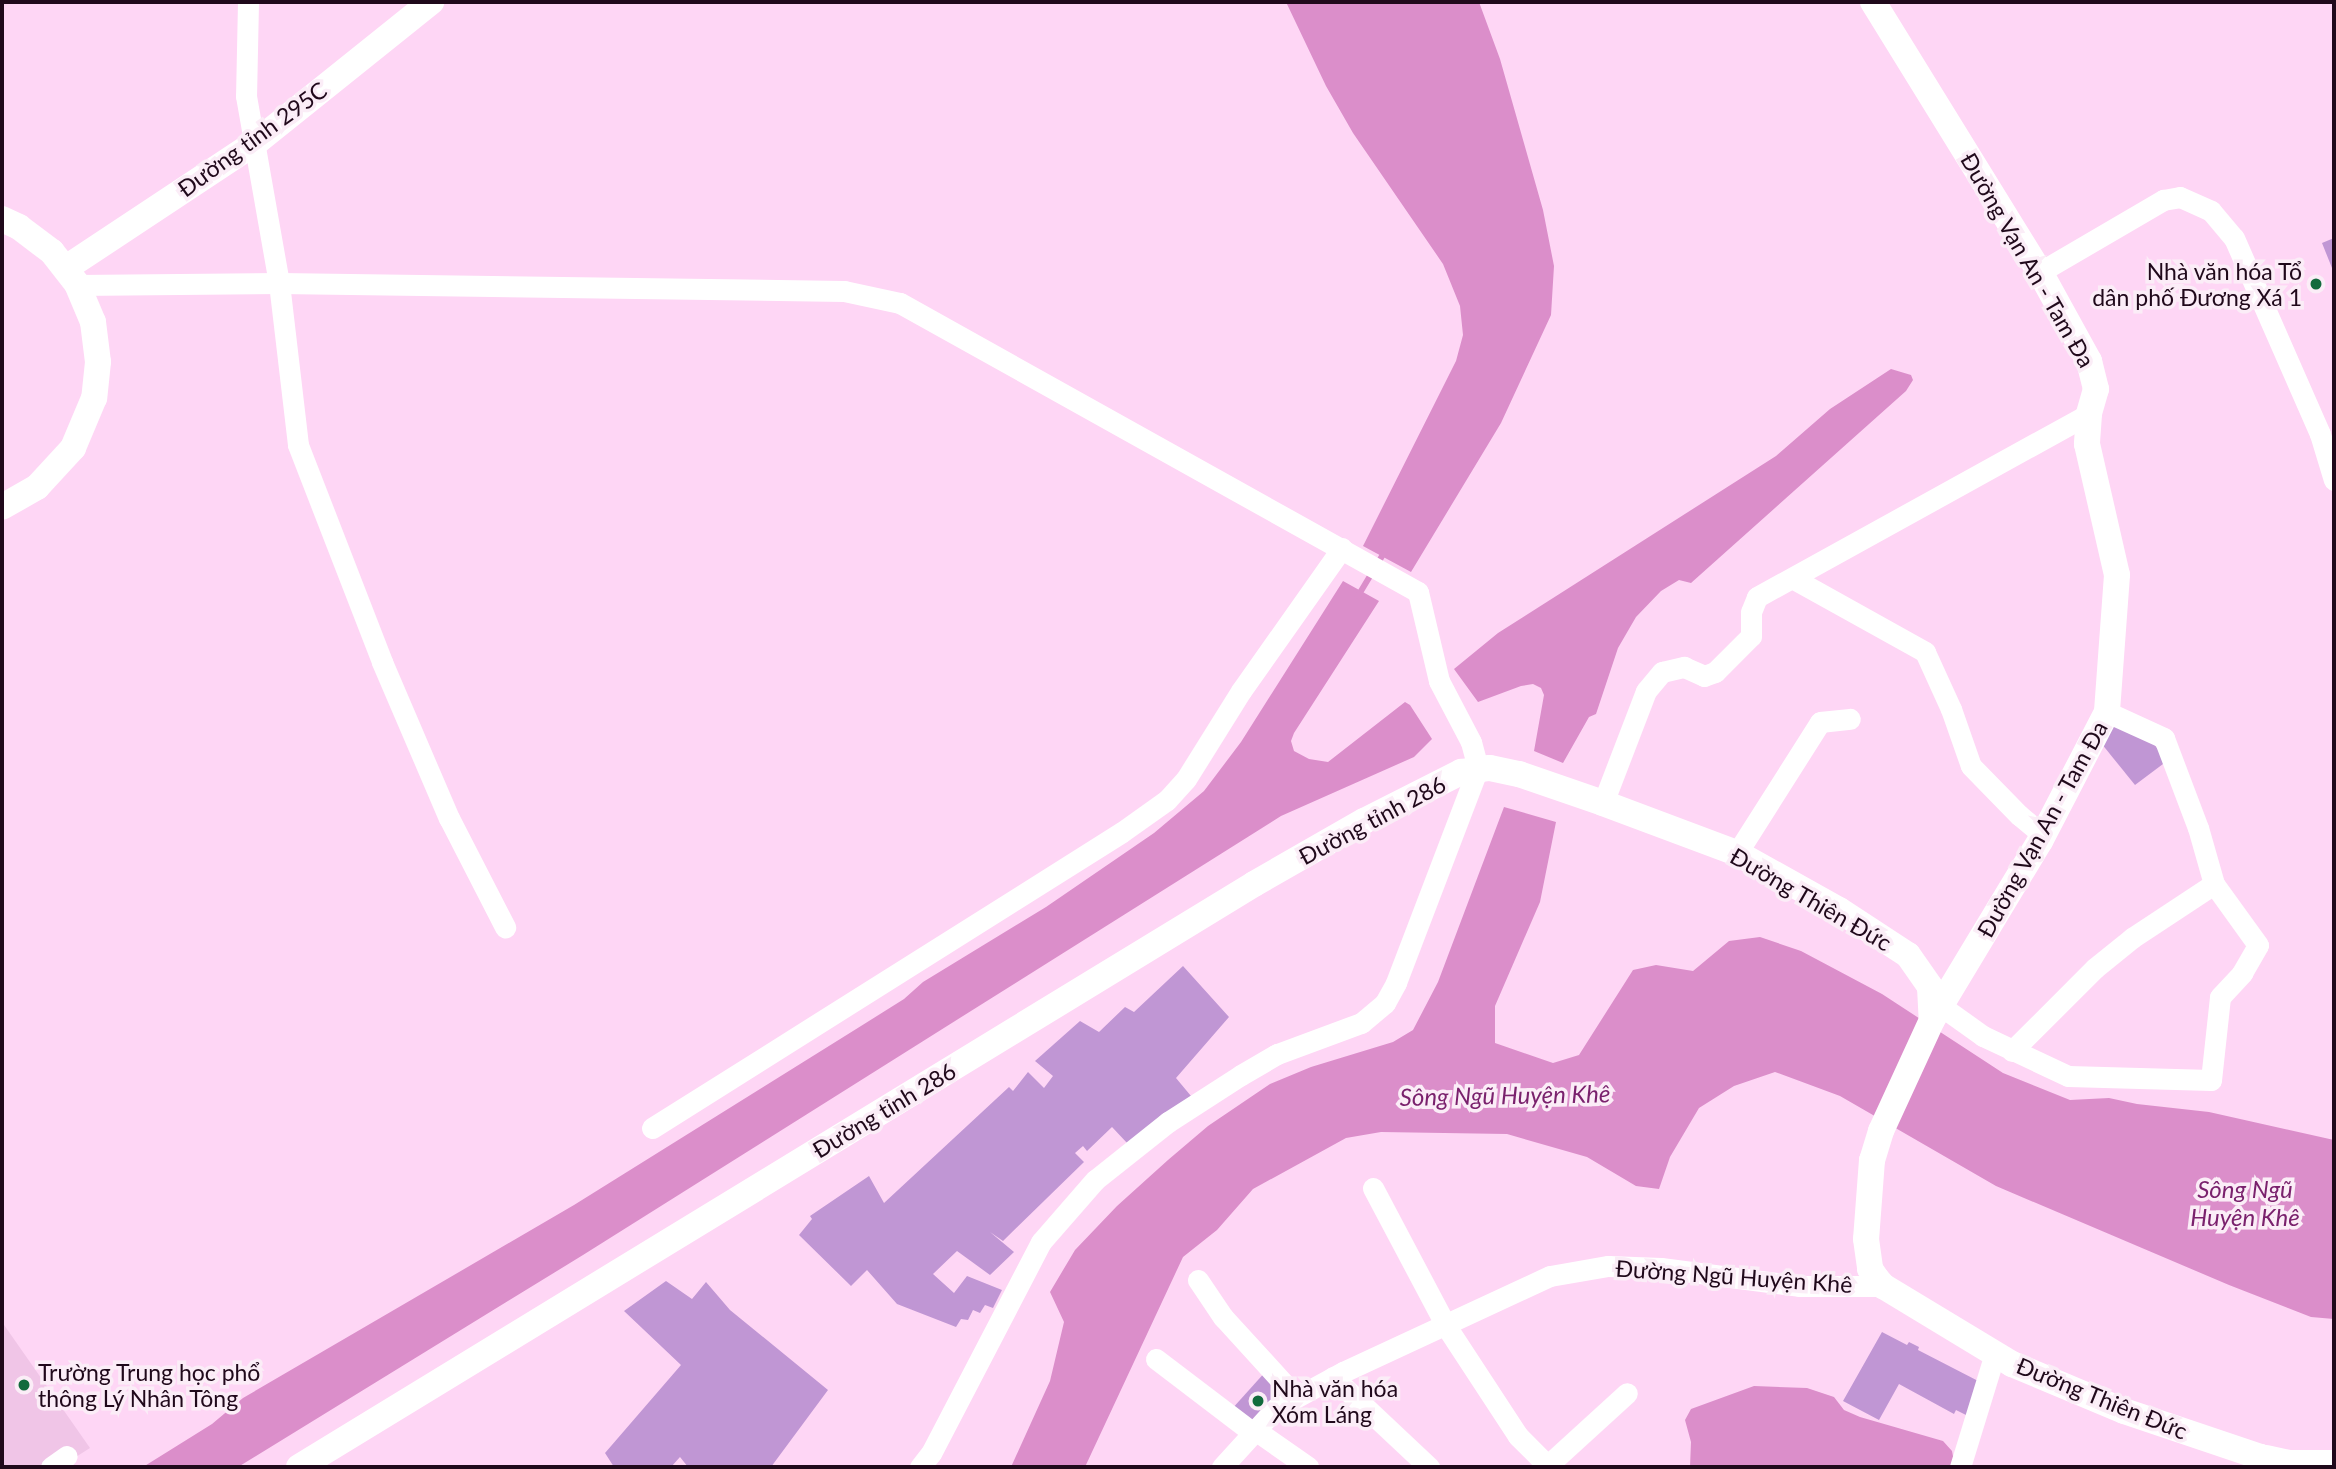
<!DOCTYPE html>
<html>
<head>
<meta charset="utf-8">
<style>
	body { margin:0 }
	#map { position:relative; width:2336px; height:1469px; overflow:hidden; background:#fed6f5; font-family:Lato,sans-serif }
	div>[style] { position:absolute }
	.built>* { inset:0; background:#f0c5e7 }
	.water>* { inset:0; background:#db8eca }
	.stream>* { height:6px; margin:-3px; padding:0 3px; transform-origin:3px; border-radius:3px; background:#db8eca }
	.building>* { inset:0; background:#c096d4 }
	.minor>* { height:21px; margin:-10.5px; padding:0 10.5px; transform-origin:10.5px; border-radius:10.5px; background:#fff }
	.major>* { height:26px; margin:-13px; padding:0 13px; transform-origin:13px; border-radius:13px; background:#fff }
	.dots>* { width:19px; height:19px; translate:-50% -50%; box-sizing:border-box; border:4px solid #fbedf7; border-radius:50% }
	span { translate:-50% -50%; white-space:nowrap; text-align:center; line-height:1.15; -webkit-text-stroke:7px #fbedf7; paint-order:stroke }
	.street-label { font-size:23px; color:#20091b }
	.poi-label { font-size:23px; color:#20091b }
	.right { translate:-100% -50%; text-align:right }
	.left { translate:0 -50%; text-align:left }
	.water-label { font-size:24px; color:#7a216d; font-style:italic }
	.frame { position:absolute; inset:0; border:4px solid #20091b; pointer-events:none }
</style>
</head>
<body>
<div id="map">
	<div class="built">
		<i style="clip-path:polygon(2px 1322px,90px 1448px,60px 1467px,2px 1467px)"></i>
	</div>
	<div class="water">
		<i style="clip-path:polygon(1286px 2px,1479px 2px,1500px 59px,1543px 210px,1554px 266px,1551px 315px,1501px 423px,1411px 572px,1363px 546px,1456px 361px,1463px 335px,1460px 306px,1443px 264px,1353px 133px,1326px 86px)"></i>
		<i style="clip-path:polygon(1891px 369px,1911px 375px,1913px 380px,1906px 391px,1691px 583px,1679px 580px,1661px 591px,1636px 617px,1618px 648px,1596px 714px,1589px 717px,1563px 763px,1534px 751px,1544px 695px,1541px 688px,1533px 684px,1521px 686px,1478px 702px,1454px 669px,1498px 633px,1776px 456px,1830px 409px)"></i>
		<i style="clip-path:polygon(1343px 581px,1379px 601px,1294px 733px,1291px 741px,1294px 751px,1309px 759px,1328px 762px,1405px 702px,1410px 705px,1432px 739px,1414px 757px,1281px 816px,583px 1255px,238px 1467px,143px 1467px,212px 1424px,243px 1398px,574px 1205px,861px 1026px,904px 999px,923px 982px,1046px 907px,1154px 833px,1204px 791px,1241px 742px)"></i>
		<i style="clip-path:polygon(1504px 807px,1556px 822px,1540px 902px,1495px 1006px,1495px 1043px,1553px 1063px,1579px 1055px,1633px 970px,1656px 965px,1693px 971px,1729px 941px,1760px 937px,1801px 951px,1882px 994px,2003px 1073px,2070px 1100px,2109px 1098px,2137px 1104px,2209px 1112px,2334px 1140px,2334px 1319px,2311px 1317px,2229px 1285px,1996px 1186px,1840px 1096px,1775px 1072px,1734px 1086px,1699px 1108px,1670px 1157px,1659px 1189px,1636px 1186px,1587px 1157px,1507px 1134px,1381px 1132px,1346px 1138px,1253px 1189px,1217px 1230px,1183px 1257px,1085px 1467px,1011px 1467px,1050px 1381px,1064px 1322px,1050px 1292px,1075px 1250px,1117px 1206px,1168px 1160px,1208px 1126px,1270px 1084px,1311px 1067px,1393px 1042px,1413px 1030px,1438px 982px)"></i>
		<i style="clip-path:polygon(1754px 1386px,1807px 1388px,1834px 1397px,1844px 1410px,1860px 1417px,1943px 1441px,1952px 1451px,1955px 1467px,1690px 1467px,1691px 1442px,1685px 1420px,1691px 1409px)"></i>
	</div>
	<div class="stream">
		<i style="left:1358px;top:596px;width:52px;rotate:-59deg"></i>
	</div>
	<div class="building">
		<i style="clip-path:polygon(2334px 238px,2334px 273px,2322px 243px)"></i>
		<i style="clip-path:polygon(2113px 720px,2147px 735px,2167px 761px,2135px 785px,2101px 743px)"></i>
		<i style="clip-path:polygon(1183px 966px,1229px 1017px,1176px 1078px,1191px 1096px,1128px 1144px,1112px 1127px,1087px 1151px,1083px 1146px,1075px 1153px,1084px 1162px,1003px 1241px,990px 1232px,1014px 1252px,990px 1275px,957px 1251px,933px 1274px,954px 1293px,967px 1276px,1002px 1290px,993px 1308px,985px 1305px,980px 1313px,973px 1310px,968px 1320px,961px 1319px,956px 1327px,897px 1304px,867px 1270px,851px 1286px,799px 1235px,812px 1219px,810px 1216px,869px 1176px,884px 1203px,1009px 1087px,1013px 1091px,1028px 1072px,1044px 1088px,1053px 1076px,1035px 1061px,1080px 1021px,1099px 1032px,1125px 1007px,1134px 1012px)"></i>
		<i style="clip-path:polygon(666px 1281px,692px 1299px,706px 1282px,730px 1310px,828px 1390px,771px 1467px,688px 1467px,680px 1457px,671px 1467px,614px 1467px,605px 1453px,681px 1365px,624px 1311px)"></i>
		<i style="clip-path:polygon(1882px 1332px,1907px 1345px,1909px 1342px,1919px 1347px,1918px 1350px,1984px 1384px,1968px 1416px,1956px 1410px,1954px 1414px,1899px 1384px,1879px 1420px,1843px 1401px)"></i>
		<i style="clip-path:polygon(1267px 1370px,1287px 1392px,1249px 1427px,1231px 1410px)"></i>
	</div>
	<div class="minor">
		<i style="left:248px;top:2px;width:94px;rotate:91.2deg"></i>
		<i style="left:246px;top:96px;width:190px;rotate:80deg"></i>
		<i style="left:279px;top:283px;width:163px;rotate:83.3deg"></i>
		<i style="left:298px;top:445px;width:233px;rotate:68.8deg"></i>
		<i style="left:382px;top:662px;width:170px;rotate:66.8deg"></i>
		<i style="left:449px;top:818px;width:123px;rotate:62.8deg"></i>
		<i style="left:2040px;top:272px;width:143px;rotate:-30.3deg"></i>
		<i style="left:2163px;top:200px;width:17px;rotate:-10deg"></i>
		<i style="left:2180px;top:197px;width:34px;rotate:24deg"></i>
		<i style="left:2211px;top:211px;width:35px;rotate:50deg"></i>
		<i style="left:2234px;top:238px;width:214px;rotate:66.3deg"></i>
		<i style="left:2320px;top:434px;width:48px;rotate:73.1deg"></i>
		<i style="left:77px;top:285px;width:202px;rotate:-0.6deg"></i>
		<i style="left:279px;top:283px;width:565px;rotate:0.81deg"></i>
		<i style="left:844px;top:291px;width:57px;rotate:12.1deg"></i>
		<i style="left:900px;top:303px;width:593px;rotate:29.16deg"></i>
		<i style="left:1418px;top:592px;width:91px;rotate:76.7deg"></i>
		<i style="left:1439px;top:681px;width:69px;rotate:62.3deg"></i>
		<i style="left:1471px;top:742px;width:27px;rotate:75deg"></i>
		<i style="left:1478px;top:768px;width:230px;rotate:110.9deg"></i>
		<i style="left:1396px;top:983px;width:23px;rotate:119deg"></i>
		<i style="left:1385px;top:1003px;width:31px;rotate:140deg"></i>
		<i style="left:1361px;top:1023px;width:90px;rotate:159.7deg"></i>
		<i style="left:1277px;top:1054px;width:42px;rotate:149.7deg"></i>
		<i style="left:1241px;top:1075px;width:87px;rotate:147.2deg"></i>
		<i style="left:1168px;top:1122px;width:93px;rotate:141.5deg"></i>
		<i style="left:1095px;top:1180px;width:82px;rotate:131.1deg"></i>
		<i style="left:1041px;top:1242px;width:238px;rotate:117.5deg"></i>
		<i style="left:931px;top:1453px;width:18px;rotate:128deg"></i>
		<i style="left:1794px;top:579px;width:150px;rotate:29.1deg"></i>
		<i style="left:1925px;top:652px;width:63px;rotate:65.5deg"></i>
		<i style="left:1951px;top:709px;width:60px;rotate:70.7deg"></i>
		<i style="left:1971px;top:766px;width:69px;rotate:45.6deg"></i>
		<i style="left:2019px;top:815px;width:31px;rotate:40deg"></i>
		<i style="left:1603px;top:803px;width:120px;rotate:-69deg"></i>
		<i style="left:1646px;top:691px;width:25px;rotate:-50deg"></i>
		<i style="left:1662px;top:672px;width:23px;rotate:-13deg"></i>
		<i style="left:1684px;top:667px;width:22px;rotate:24deg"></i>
		<i style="left:1704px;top:676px;width:12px;rotate:-20deg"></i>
		<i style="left:1715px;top:672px;width:51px;rotate:-45deg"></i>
		<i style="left:1751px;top:636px;width:24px;rotate:-90deg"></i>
		<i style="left:1751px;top:612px;width:16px;rotate:-68deg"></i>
		<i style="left:1757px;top:597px;width:379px;rotate:-28.9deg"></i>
		<i style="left:1737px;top:853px;width:155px;rotate:-57.6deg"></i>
		<i style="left:1820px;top:722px;width:30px;rotate:-6deg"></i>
		<i style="left:1941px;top:1006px;width:52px;rotate:35.5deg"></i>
		<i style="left:1983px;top:1036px;width:94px;rotate:25.2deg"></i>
		<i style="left:2068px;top:1076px;width:143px;rotate:1.6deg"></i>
		<i style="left:2211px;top:1080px;width:83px;rotate:-83.8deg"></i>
		<i style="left:2220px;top:997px;width:33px;rotate:-47deg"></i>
		<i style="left:2242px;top:973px;width:32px;rotate:-60deg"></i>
		<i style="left:2258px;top:945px;width:75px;rotate:-125.8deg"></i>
		<i style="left:2214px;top:884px;width:58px;rotate:-105.9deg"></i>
		<i style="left:2198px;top:828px;width:96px;rotate:-110.7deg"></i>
		<i style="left:2164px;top:738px;width:63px;rotate:-155.5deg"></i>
		<i style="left:2012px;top:1051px;width:117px;rotate:-45deg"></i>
		<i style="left:2095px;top:968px;width:48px;rotate:-39deg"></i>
		<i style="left:2132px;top:938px;width:98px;rotate:-33.4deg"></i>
		<i style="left:652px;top:1128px;width:555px;rotate:-32.2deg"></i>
		<i style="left:1122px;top:832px;width:55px;rotate:-35.4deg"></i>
		<i style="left:1167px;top:800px;width:28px;rotate:-48deg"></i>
		<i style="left:1186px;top:779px;width:104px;rotate:-58deg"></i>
		<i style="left:1241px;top:691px;width:175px;rotate:-54.8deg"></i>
		<i style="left:1373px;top:1188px;width:156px;rotate:62.1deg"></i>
		<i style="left:1446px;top:1326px;width:131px;rotate:56.8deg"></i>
		<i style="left:1518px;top:1436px;width:44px;rotate:45deg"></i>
		<i style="left:1198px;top:1280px;width:45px;rotate:56deg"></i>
		<i style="left:1223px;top:1317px;width:108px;rotate:47.6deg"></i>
		<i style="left:1156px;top:1359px;width:122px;rotate:37.3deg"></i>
		<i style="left:1333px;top:1377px;width:132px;rotate:43.2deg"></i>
		<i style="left:1255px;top:1430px;width:65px;rotate:34.9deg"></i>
		<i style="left:1547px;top:1466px;width:108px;rotate:-42.4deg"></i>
		<i style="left:51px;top:1467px;width:19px;rotate:-35deg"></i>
		<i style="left:1222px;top:1467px;width:79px;rotate:-47.6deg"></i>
		<i style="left:1275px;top:1409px;width:77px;rotate:-28.6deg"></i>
		<i style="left:1343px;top:1372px;width:228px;rotate:-24.9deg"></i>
		<i style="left:1550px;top:1276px;width:59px;rotate:-9.8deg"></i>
		<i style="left:1608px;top:1266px;width:53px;rotate:2.2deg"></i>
		<i style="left:1661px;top:1268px;width:139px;rotate:7.4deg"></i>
		<i style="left:1799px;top:1286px;width:84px"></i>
		<i style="left:1960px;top:1467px;width:119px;rotate:-72.9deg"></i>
	</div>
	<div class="major">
		<i style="left:1873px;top:2px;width:317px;rotate:58.3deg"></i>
		<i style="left:2040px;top:272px;width:102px;rotate:61.2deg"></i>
		<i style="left:2089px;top:361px;width:29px;rotate:76deg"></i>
		<i style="left:2096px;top:389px;width:26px;rotate:106deg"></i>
		<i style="left:2089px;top:414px;width:30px;rotate:94deg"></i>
		<i style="left:2087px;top:444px;width:134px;rotate:77.1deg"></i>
		<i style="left:2117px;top:575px;width:137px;rotate:94.2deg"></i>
		<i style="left:2107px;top:712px;width:145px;rotate:117.4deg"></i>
		<i style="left:2040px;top:841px;width:209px;rotate:121.1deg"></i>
		<i style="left:2px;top:219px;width:19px;rotate:25deg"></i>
		<i style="left:19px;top:227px;width:41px;rotate:37.1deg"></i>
		<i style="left:52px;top:252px;width:41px;rotate:52deg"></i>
		<i style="left:77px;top:284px;width:41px;rotate:67.2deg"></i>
		<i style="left:93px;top:322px;width:40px;rotate:82.9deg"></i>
		<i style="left:98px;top:362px;width:36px;rotate:96deg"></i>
		<i style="left:94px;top:398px;width:54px;rotate:112.8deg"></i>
		<i style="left:73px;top:448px;width:53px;rotate:132.7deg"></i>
		<i style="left:37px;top:487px;width:40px;rotate:150.3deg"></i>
		<i style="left:66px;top:268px;width:227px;rotate:-33.5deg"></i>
		<i style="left:255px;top:143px;width:226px;rotate:-38.7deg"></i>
		<i style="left:2266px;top:1458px;width:25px;rotate:12deg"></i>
		<i style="left:2290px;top:1463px;width:44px"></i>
		<i style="left:299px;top:1467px;width:1119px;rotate:-31.4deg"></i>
		<i style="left:1254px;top:884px;width:127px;rotate:-29.8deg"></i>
		<i style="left:1364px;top:821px;width:109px;rotate:-26.8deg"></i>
		<i style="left:1461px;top:772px;width:29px;rotate:-8deg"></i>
		<i style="left:1490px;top:768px;width:30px;rotate:12deg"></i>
		<i style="left:1519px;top:774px;width:89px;rotate:19deg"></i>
		<i style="left:1603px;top:803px;width:143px;rotate:20.5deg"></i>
		<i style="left:1737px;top:853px;width:117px;rotate:29.2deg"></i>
		<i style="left:1839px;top:910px;width:82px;rotate:33.1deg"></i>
		<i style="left:1908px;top:955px;width:39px;rotate:55deg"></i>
		<i style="left:1930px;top:987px;width:33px;rotate:87deg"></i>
		<i style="left:1932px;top:1020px;width:122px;rotate:114.7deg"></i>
		<i style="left:1881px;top:1131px;width:30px;rotate:107deg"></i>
		<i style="left:1872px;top:1160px;width:79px;rotate:94.3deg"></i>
		<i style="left:1866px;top:1239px;width:30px;rotate:82deg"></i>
		<i style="left:1870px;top:1269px;width:11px;rotate:56deg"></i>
		<i style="left:1876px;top:1278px;width:11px;rotate:49deg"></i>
		<i style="left:1883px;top:1286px;width:151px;rotate:31.2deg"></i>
		<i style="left:2012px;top:1364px;width:121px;rotate:22.8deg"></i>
		<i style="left:2124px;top:1411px;width:145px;rotate:18.6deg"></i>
		<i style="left:2261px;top:1457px;width:22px;rotate:27deg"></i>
	</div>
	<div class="dots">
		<i style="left:2316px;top:284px;background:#126a3d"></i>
		<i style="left:24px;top:1385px;background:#126a3d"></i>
		<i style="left:1258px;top:1401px;background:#126a3d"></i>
	</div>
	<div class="street-label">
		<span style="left:252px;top:139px;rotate:-36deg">Đường tỉnh 295C</span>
		<span style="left:2028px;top:260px;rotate:60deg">Đường Vạn An - Tam Đa</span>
		<span style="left:1372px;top:820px;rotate:-28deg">Đường tỉnh 286</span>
		<span style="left:2042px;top:829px;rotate:-61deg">Đường Vạn An - Tam Đa</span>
		<span style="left:1811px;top:899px;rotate:30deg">Đường Thiên Đức</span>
		<span style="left:884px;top:1110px;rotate:-31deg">Đường tỉnh 286</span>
		<span style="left:1734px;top:1276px;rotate:4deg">Đường Ngũ Huyện Khê</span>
		<span style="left:2102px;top:1398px;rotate:22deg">Đường Thiên Đức</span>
	</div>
	<div class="poi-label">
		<span class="right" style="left:2302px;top:284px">Nhà văn hóa Tổ<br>dân phố Đương Xá 1</span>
		<span class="left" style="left:38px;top:1385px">Trường Trung học phổ<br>thông Lý Nhân Tông</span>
		<span class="left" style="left:1272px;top:1401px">Nhà văn hóa<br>Xóm Láng</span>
	</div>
	<div class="water-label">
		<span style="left:1505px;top:1095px;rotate:-1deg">Sông Ngũ Huyện Khê</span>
		<span style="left:2245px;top:1203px">Sông Ngũ<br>Huyện Khê</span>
	</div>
	<div class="frame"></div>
</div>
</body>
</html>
